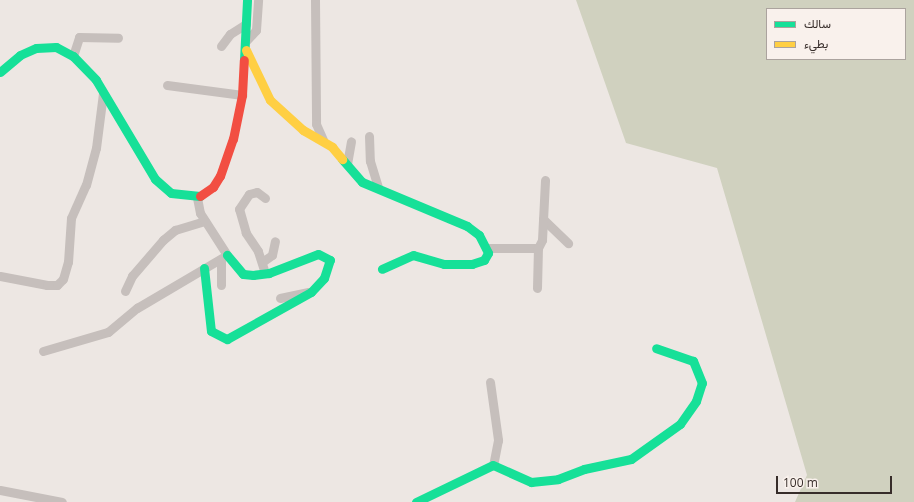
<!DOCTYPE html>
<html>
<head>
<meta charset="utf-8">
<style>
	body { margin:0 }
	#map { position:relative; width:914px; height:502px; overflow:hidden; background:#ede7e3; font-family:"Open Sans",Vazirmatn,sans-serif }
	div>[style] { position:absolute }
	.green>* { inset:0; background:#d0d1bf }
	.street>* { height:9px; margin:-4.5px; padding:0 4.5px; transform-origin:4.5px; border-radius:4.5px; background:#c6bfbc }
	.fast>* { height:9px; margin:-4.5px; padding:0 4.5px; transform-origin:4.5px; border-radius:4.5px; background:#16e098 }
	.slow>* { height:9px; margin:-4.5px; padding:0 4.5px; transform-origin:4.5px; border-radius:4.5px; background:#ffcf43 }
	.jam>* { height:9px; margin:-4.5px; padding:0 4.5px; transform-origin:4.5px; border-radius:4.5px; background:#f24e42 }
	span { translate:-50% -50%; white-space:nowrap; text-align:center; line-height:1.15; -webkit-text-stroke:4px #f9f1ec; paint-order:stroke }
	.legend { position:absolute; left:766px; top:8px; width:140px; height:52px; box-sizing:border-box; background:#f9f1ec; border:1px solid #aba39e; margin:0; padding:5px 7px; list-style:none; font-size:12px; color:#372d2a }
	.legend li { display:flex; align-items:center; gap:8px; height:20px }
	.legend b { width:20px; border:1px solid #aba39e }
	.scale { position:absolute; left:776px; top:476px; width:116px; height:18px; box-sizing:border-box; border:2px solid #372d2a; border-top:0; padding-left:5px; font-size:12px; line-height:14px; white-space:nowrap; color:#372d2a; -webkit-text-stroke:3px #f9f1ec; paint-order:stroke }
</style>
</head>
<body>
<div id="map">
	<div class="green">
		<i style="clip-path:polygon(evenodd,576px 0,914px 0,914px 502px,795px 502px,807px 475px,717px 168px,626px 143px,576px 0,767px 9px,905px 9px,905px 59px,767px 59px,767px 9px)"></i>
	</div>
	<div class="street">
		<i style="left:315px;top:0;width:124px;rotate:89.5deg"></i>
		<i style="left:316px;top:124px;width:17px;rotate:66deg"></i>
		<i style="left:245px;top:42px;width:16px;rotate:-47deg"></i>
		<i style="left:256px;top:30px;width:30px;rotate:-86deg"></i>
		<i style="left:221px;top:46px;width:15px;rotate:-53deg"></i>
		<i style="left:230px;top:34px;width:19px;rotate:-32deg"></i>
		<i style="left:73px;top:56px;width:20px;rotate:-72deg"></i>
		<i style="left:79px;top:37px;width:39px;rotate:1deg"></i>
		<i style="left:167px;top:85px;width:76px;rotate:7.6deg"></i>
		<i style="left:369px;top:136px;width:25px;rotate:88deg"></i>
		<i style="left:370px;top:161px;width:28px;rotate:73deg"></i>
		<i style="left:347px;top:164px;width:23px;rotate:-80deg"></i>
		<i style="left:543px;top:219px;width:35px;rotate:44deg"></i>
		<i style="left:486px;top:248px;width:52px"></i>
		<i style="left:538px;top:248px;width:9px;rotate:-63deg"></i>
		<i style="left:542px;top:240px;width:60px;rotate:-87.1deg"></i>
		<i style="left:221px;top:259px;width:26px;rotate:90deg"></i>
		<i style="left:262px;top:262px;width:12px;rotate:-35deg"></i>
		<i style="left:272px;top:255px;width:14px;rotate:-78deg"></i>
		<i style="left:265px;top:273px;width:23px;rotate:-108deg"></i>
		<i style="left:258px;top:251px;width:22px;rotate:-124deg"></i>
		<i style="left:246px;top:233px;width:25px;rotate:-106deg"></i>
		<i style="left:239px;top:209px;width:18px;rotate:-56deg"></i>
		<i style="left:249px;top:194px;width:8px;rotate:-14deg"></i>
		<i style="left:257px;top:192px;width:10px;rotate:37deg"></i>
		<i style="left:0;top:276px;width:48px;rotate:10.8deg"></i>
		<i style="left:47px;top:285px;width:10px"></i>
		<i style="left:57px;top:285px;width:8px;rotate:-45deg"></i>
		<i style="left:63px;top:279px;width:18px;rotate:-74deg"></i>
		<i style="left:68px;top:262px;width:44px;rotate:-86.1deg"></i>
		<i style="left:71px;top:218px;width:36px;rotate:-66deg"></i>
		<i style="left:86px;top:185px;width:38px;rotate:-75deg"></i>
		<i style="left:96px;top:148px;width:55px;rotate:-82.7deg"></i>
		<i style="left:537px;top:288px;width:40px;rotate:-88.6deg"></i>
		<i style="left:125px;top:291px;width:17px;rotate:-65deg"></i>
		<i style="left:132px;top:276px;width:48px;rotate:-49.3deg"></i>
		<i style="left:163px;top:240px;width:16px;rotate:-40deg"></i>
		<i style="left:175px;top:230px;width:31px;rotate:-17deg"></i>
		<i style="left:280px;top:298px;width:29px;rotate:-12deg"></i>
		<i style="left:43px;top:351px;width:68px;rotate:-16.3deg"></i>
		<i style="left:108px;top:332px;width:38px;rotate:-40deg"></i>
		<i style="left:137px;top:308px;width:104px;rotate:-30.5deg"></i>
		<i style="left:227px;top:255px;width:50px;rotate:-122.7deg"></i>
		<i style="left:200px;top:213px;width:15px;rotate:-101deg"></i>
		<i style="left:490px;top:382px;width:59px;rotate:82.1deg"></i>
		<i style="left:498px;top:440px;width:25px;rotate:101deg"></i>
		<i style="left:0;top:490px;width:63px;rotate:11deg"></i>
	</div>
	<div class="fast">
		<i style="left:244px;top:60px;width:60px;rotate:-87.1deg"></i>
		<i style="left:0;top:72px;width:26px;rotate:-40deg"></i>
		<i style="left:20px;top:55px;width:17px;rotate:-24deg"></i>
		<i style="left:36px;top:48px;width:20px;rotate:-3deg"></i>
		<i style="left:56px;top:47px;width:19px;rotate:28deg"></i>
		<i style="left:73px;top:56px;width:33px;rotate:46deg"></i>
		<i style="left:96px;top:80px;width:115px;rotate:59.2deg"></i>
		<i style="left:155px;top:179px;width:21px;rotate:41deg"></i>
		<i style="left:171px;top:193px;width:29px;rotate:6deg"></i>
		<i style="left:342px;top:159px;width:30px;rotate:49deg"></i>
		<i style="left:362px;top:182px;width:114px;rotate:22.7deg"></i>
		<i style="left:467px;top:226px;width:15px;rotate:37deg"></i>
		<i style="left:479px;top:235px;width:20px;rotate:63deg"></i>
		<i style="left:488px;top:253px;width:8px;rotate:120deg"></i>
		<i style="left:484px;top:260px;width:13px;rotate:162deg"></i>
		<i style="left:472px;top:264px;width:28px;rotate:180deg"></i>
		<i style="left:444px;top:264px;width:32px;rotate:-164deg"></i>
		<i style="left:413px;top:255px;width:34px;rotate:156deg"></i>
		<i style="left:204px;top:268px;width:63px;rotate:83.7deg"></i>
		<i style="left:211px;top:331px;width:18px;rotate:27deg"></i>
		<i style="left:227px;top:339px;width:96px;rotate:-29.2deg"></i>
		<i style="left:311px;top:292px;width:19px;rotate:-47deg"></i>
		<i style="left:324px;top:278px;width:19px;rotate:-72deg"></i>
		<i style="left:330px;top:260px;width:13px;rotate:-153deg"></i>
		<i style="left:318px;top:254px;width:53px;rotate:158.8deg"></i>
		<i style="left:269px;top:273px;width:16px;rotate:173deg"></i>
		<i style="left:253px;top:275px;width:10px;rotate:-174deg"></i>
		<i style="left:243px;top:274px;width:25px;rotate:-130deg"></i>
		<i style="left:416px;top:502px;width:85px;rotate:-25.7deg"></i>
		<i style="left:493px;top:465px;width:42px;rotate:24.1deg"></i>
		<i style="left:531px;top:482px;width:27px;rotate:-6deg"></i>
		<i style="left:558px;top:479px;width:28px;rotate:-21deg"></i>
		<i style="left:584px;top:469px;width:48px;rotate:-12deg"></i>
		<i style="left:631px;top:459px;width:60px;rotate:-35.5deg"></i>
		<i style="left:680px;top:424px;width:28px;rotate:-55deg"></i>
		<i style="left:696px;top:401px;width:19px;rotate:-72deg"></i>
		<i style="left:702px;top:383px;width:24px;rotate:-112deg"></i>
		<i style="left:693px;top:361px;width:39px;rotate:-161deg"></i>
	</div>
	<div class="slow">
		<i style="left:246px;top:50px;width:55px;rotate:64.4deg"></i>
		<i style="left:270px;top:100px;width:45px;rotate:42.3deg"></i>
		<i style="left:303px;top:130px;width:34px;rotate:30deg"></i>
		<i style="left:332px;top:147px;width:16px;rotate:50deg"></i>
	</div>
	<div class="jam">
		<i style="left:200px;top:196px;width:16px;rotate:-35deg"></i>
		<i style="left:213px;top:187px;width:13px;rotate:-58deg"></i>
		<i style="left:220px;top:176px;width:39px;rotate:-71deg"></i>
		<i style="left:233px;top:139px;width:45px;rotate:-78.4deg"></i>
		<i style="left:242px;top:95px;width:35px;rotate:-87deg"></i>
	</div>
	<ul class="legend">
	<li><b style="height:5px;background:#16e098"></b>سالك</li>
	<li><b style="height:5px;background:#ffcf43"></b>بطيء</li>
	</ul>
	<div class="scale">100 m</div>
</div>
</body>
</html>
